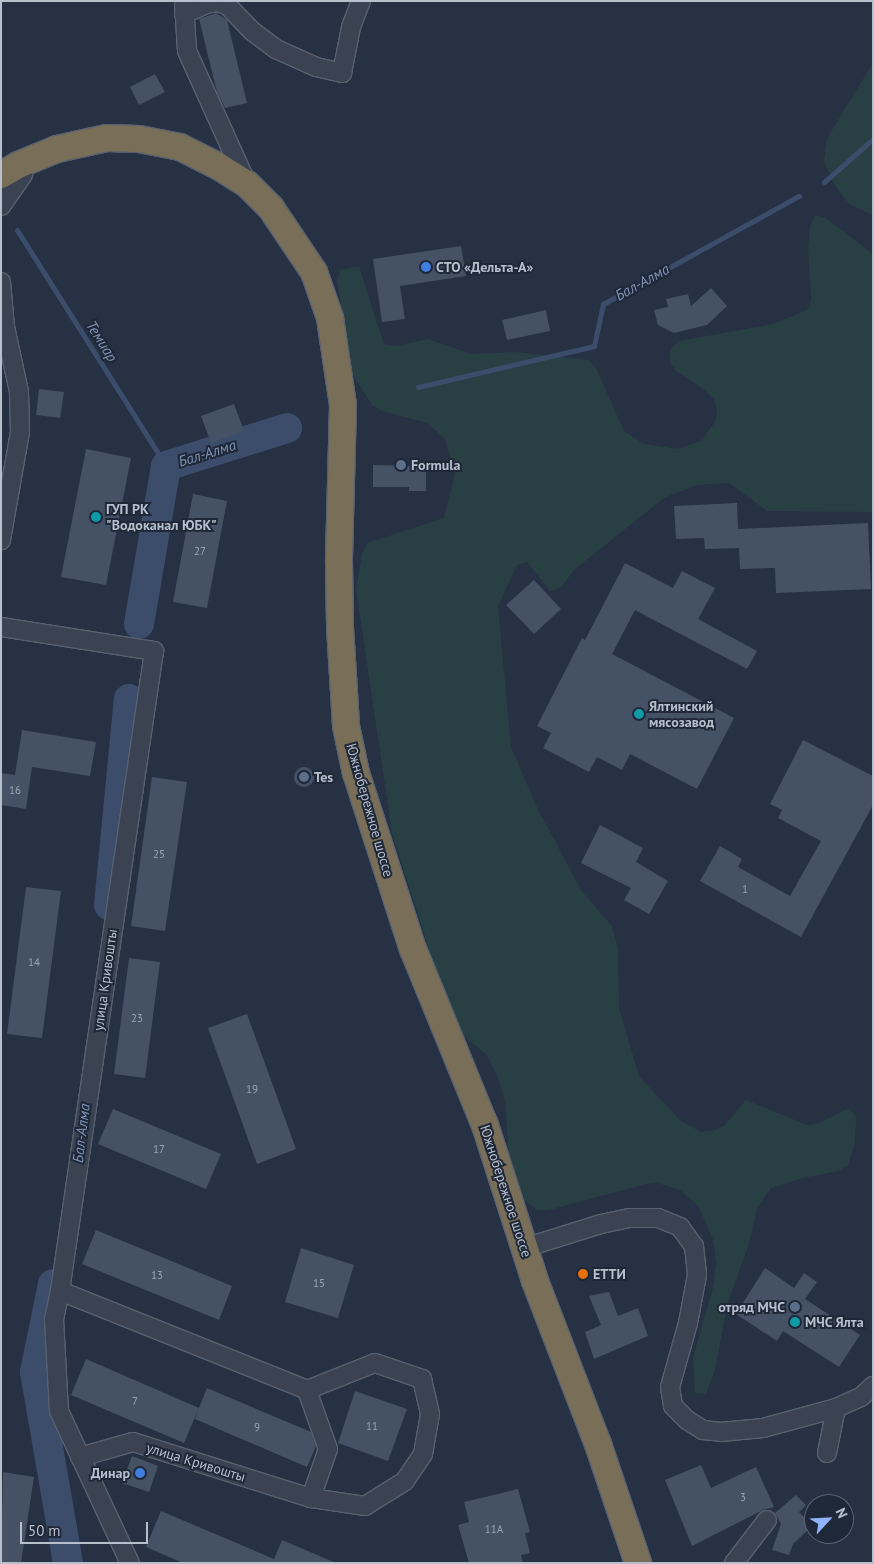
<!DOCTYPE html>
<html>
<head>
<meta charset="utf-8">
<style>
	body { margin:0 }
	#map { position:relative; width:874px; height:1564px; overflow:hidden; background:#263143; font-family:"PT Sans",sans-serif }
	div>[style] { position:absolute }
	.green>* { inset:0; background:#283f44 }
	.stream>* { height:5px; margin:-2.5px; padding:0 2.5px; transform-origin:2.5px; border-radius:2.5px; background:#3c4d6c }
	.river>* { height:30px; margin:-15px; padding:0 15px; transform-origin:15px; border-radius:15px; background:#3c4d6c }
	.building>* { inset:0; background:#455165 }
	.round { border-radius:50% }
	.roads { filter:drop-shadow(1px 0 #596170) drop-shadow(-1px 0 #596170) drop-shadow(0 1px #596170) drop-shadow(0 -1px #596170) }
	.minor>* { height:18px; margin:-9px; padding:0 9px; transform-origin:9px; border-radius:9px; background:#3b4353 }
	.highway>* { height:26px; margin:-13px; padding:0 13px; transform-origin:13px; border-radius:13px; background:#796e58 }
	.dots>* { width:14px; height:14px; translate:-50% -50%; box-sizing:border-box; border:2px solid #1f2838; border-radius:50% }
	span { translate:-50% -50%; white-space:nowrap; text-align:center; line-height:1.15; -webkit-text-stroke:4px #1f2838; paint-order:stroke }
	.number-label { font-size:11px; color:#9ba4b2 }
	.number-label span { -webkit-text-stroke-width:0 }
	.poi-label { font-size:14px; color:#b8bfcc; font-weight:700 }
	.left { translate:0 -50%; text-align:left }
	.right { translate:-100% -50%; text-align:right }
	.street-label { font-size:14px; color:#b8bfcc }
	.water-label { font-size:15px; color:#7f93b4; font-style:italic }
	.frame { position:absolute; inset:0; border:2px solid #b8bfcc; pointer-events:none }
	.north { position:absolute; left:804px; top:1494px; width:50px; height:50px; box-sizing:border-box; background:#1f2838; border:1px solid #5c6473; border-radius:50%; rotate:65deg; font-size:14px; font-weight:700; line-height:20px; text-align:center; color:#b8bfcc }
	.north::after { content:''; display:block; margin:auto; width:18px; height:22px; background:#90b3fa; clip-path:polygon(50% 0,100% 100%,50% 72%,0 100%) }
	.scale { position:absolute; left:20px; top:1522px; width:128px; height:22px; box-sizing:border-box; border:2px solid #b8bfcc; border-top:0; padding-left:6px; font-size:15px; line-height:18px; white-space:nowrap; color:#b8bfcc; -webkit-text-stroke:4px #1f2838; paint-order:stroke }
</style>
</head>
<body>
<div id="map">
	<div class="green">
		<i style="clip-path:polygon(873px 63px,873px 215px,849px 204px,834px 184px,824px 161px,827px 138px)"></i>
		<i style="clip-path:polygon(815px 215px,827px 219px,873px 254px,873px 512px,767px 511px,729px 483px,696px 485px,664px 498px,574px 570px,561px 588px,550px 591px,527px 562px,517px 565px,498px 606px,511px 747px,537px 807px,581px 890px,612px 926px,618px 949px,619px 1008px,639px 1076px,680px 1120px,701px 1132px,713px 1131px,724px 1126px,746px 1100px,807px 1125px,819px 1123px,849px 1108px,856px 1117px,855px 1143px,848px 1165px,838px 1171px,803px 1178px,771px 1188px,757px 1208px,750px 1241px,728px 1302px,715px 1370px,706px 1394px,695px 1393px,693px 1357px,713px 1288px,716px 1263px,713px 1239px,698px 1206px,680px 1190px,657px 1183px,646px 1184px,549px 1210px,537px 1210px,516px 1194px,511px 1183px,505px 1101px,498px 1077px,487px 1055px,460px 1033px,449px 1012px,392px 833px,356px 589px,362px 553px,367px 543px,444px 518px,455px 473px,445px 439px,427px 423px,382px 411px,372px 405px,353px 375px,337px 281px,340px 270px,359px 266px,384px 344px,395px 346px,428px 339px,471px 354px,516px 352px,588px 360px,596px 368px,624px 431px,644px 444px,678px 449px,701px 441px,715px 422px,717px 411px,714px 399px,705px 390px,676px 371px,670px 362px,670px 350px,679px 341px,773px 324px,807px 310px,811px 300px,808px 249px,810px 226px)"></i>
	</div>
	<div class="stream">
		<i style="left:824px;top:182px;width:65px;rotate:-41.3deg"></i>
		<i style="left:17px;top:230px;width:279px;rotate:57.7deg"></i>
		<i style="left:418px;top:387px;width:181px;rotate:-13.1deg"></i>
		<i style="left:594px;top:346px;width:43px;rotate:-77.9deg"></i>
		<i style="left:603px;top:304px;width:224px;rotate:-28.9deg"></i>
	</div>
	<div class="river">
		<i style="left:139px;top:624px;width:160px;rotate:-80.3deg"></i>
		<i style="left:166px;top:466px;width:127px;rotate:-17.4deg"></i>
		<i style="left:109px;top:905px;width:207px;rotate:-84.5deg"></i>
		<i style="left:53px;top:1284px;width:90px;rotate:101.6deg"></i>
		<i style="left:35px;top:1372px;width:194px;rotate:80.2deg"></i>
	</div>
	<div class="building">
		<i style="clip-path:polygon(216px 13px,227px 20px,247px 103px,225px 108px,217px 92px,199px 19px)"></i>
		<i style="clip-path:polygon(155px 74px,165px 92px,139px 105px,130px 87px)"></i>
		<i style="clip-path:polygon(461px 246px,466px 276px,400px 286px,405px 319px,382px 322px,373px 259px)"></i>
		<i style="clip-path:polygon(711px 288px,727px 306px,707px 325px,674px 333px,658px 325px,654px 310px,668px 307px,666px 299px,688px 294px,691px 306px)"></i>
		<i style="clip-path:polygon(546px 310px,550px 331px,507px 340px,502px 320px)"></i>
		<i style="clip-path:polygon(39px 389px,64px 392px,60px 418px,36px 415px)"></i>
		<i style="clip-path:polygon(234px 404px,244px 431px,211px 443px,201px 416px)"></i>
		<i style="clip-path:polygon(86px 449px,131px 458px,106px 585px,61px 577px)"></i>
		<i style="clip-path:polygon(410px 461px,426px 461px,426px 491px,409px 491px,409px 487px,373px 487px,373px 465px,410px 466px)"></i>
		<i style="clip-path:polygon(193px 494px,227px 501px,207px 608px,173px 602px)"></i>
		<i style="clip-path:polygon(737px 503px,738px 529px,868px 523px,871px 589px,776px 593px,775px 568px,740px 569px,739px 548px,705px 549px,704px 538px,676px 539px,674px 506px)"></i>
		<i style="clip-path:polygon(625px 563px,673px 588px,682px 571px,715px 588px,698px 619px,757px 651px,747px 669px,635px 610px,612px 654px,734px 718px,697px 789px,630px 754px,622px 770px,597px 757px,589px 772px,543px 748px,551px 733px,537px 726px,582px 638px,585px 640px)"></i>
		<i style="clip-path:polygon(534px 580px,561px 609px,534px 634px,506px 605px)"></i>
		<i style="clip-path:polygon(22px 730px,96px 742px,90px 776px,32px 767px,26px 809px,1px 805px,1px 773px,15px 775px)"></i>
		<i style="clip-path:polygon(803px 740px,873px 776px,873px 805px,801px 937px,700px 881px,720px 846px,742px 859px,738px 867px,790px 896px,821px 841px,778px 818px,782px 810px,770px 804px)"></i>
		<i class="round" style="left:294px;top:767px;width:20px;height:20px"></i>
		<i style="clip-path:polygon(152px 777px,187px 782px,165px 931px,131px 926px)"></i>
		<i style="clip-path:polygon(600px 825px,643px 848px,636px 862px,668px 881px,649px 914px,624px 900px,631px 888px,581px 863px)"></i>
		<i style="clip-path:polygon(26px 887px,61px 891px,42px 1038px,7px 1034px)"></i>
		<i style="clip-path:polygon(129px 958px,160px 962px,145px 1078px,114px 1074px)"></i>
		<i style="clip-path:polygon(247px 1014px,296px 1149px,257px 1164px,208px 1028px)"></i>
		<i style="clip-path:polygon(113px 1109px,221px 1154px,206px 1189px,98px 1144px)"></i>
		<i style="clip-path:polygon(96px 1230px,232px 1286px,219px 1320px,82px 1264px)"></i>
		<i style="clip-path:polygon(301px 1248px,354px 1265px,338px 1318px,285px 1302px)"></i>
		<i style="clip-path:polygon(765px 1268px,794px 1288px,804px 1273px,817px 1282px,805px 1299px,860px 1335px,839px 1367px,783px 1331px,777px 1341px,736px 1314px)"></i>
		<i style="clip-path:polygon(609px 1292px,618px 1316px,638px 1308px,648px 1336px,594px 1359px,585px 1332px,601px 1325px,589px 1296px)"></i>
		<i style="clip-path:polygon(86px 1359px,199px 1408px,207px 1388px,311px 1432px,316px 1446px,307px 1467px,195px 1419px,198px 1410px,184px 1443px,71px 1395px)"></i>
		<i style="clip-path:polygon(355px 1391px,407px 1409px,388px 1461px,338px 1443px)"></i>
		<i style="clip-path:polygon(132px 1456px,158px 1466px,149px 1492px,122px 1483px)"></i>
		<i style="clip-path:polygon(701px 1465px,711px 1488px,756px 1467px,774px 1507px,763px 1510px,692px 1546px,665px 1480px)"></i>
		<i style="clip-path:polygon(3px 1472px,34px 1477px,21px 1563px,1px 1563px)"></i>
		<i style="clip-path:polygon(518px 1489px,530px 1532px,525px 1533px,530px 1553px,521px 1555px,523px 1563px,469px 1563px,458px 1525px,469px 1522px,464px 1502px)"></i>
		<i style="clip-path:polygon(796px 1495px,806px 1505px,799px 1512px,812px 1526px,793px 1544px,789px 1555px,772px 1550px,781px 1524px,775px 1513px)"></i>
		<i style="clip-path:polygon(161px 1511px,274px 1559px,282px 1540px,336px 1563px,183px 1563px,146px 1547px)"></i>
	</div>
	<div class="roads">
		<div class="minor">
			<i style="left:184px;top:4px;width:47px;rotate:86.3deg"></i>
			<i style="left:187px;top:51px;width:146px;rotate:65.7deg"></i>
			<i style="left:184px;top:14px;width:24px;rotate:-24deg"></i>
			<i style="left:206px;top:4px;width:11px;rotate:-10deg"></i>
			<i style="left:217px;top:2px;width:10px;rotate:17deg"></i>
			<i style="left:227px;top:5px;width:36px;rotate:46deg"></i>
			<i style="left:252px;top:31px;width:30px;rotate:37deg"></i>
			<i style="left:276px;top:49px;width:44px;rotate:24.2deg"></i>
			<i style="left:316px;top:67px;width:27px;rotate:13deg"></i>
			<i style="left:342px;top:73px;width:47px;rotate:-78.9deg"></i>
			<i style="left:351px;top:27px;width:28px;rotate:-69deg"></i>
			<i style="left:1px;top:206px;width:39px;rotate:-55deg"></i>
			<i style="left:1px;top:282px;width:45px;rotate:84.9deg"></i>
			<i style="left:5px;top:327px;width:66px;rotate:77.8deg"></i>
			<i style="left:19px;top:392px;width:40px;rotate:88.6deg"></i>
			<i style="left:20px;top:432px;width:110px;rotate:100deg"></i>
			<i style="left:1px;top:627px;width:155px;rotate:8.9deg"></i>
			<i style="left:154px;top:651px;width:647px;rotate:98.36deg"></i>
			<i style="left:60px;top:1291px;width:29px;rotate:102deg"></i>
			<i style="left:54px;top:1319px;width:92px;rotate:86.9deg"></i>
			<i style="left:59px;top:1411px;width:168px;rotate:65deg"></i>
			<i style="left:524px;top:1248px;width:81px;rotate:-17.3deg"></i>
			<i style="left:601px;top:1224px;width:29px;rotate:-12deg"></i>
			<i style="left:629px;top:1218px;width:29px"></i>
			<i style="left:658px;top:1218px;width:24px;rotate:22deg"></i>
			<i style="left:680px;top:1227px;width:24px;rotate:54deg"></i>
			<i style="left:694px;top:1246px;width:29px;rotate:84deg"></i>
			<i style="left:697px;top:1275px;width:49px;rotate:100.6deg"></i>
			<i style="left:688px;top:1323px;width:66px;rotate:105.7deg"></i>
			<i style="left:670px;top:1387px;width:19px;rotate:81deg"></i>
			<i style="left:673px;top:1406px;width:20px;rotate:45deg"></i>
			<i style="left:687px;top:1420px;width:19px;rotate:32deg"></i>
			<i style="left:703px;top:1430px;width:18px;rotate:6deg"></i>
			<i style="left:721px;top:1432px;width:42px;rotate:-5.4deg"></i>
			<i style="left:763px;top:1428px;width:76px;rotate:-15.3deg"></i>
			<i style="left:836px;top:1408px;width:27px;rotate:-24deg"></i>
			<i style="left:861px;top:1397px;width:16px;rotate:-43deg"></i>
			<i style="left:60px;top:1291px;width:266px;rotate:21.8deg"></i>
			<i style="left:827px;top:1453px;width:46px;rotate:-78.7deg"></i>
			<i style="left:80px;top:1457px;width:55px;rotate:-15.8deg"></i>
			<i style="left:133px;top:1442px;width:187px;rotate:17.5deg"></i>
			<i style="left:311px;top:1498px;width:52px;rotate:-70.9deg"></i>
			<i style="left:328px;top:1449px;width:63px;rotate:-109.6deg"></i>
			<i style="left:307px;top:1390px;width:73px;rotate:-21.7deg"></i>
			<i style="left:375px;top:1363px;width:50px;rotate:18.8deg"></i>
			<i style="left:422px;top:1379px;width:36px;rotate:77deg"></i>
			<i style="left:430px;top:1414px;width:41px;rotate:99.9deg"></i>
			<i style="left:423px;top:1454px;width:32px;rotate:124deg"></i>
			<i style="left:405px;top:1481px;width:47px;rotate:148deg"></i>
			<i style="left:365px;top:1506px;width:55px;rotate:-171.6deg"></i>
			<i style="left:734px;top:1563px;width:54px;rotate:-52.5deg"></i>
		</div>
		<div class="highway">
			<i style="left:1px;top:175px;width:20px;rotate:-30deg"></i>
			<i style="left:18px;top:165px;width:42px;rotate:-22.3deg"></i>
			<i style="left:57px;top:149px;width:51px;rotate:-12.4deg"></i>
			<i style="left:107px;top:138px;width:32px;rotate:2deg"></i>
			<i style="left:139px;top:139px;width:42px;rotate:11deg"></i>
			<i style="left:180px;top:147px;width:42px;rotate:26.6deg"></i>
			<i style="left:218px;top:166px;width:34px;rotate:32deg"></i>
			<i style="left:247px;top:184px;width:34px;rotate:45deg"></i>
			<i style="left:271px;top:208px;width:77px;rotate:56.1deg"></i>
			<i style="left:314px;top:272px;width:49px;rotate:70.8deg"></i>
			<i style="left:330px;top:318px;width:88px;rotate:81.5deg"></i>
			<i style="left:343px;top:405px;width:157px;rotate:91.5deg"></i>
			<i style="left:339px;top:562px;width:65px;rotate:89.1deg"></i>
			<i style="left:340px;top:627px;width:99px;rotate:86.5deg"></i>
			<i style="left:346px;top:726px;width:48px;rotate:78deg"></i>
			<i style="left:356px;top:773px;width:185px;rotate:72.1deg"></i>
			<i style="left:413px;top:949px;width:190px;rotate:67.8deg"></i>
			<i style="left:485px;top:1125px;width:164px;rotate:72.2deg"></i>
			<i style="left:535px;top:1281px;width:175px;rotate:68.9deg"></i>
			<i style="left:598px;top:1444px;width:126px;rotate:71.4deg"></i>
		</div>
	</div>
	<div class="dots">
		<i style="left:426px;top:267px;background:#3f7fe0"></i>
		<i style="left:401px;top:465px;background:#5c6f8a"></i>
		<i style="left:96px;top:517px;background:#0f9aa8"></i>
		<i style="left:639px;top:714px;background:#0f9aa8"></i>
		<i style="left:304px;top:777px;background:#5c6f8a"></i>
		<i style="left:583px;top:1274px;background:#e8710a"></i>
		<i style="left:795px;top:1307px;background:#5c6f8a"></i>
		<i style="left:795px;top:1322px;background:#0f9aa8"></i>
		<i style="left:140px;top:1473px;background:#3f7fe0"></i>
	</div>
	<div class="number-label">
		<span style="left:200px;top:551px">27</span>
		<span style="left:15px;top:790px">16</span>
		<span style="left:159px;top:854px">25</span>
		<span style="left:745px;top:889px">1</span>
		<span style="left:34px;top:962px">14</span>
		<span style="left:137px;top:1018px">23</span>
		<span style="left:252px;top:1089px">19</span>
		<span style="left:159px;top:1149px">17</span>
		<span style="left:157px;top:1275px">13</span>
		<span style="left:319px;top:1283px">15</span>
		<span style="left:135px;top:1401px">7</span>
		<span style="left:372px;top:1426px">11</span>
		<span style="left:257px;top:1427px">9</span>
		<span style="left:743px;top:1497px">3</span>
		<span style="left:494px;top:1529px">11А</span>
	</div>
	<div class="poi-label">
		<span class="left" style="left:436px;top:267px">СТО «Дельта-А»</span>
		<span class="left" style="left:411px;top:465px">Formula</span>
		<span class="left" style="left:106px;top:517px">ГУП РК<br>"Водоканал ЮБК"</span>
		<span class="left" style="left:649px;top:714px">Ялтинский<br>мясозавод</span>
		<span class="left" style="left:314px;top:777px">Tes</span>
		<span class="left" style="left:593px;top:1274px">ЕТТИ</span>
		<span class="right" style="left:785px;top:1307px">отряд МЧС</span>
		<span class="left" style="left:805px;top:1322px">МЧС Ялта</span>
		<span class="right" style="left:130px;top:1473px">Динар</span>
	</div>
	<div class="street-label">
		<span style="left:370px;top:810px;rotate:74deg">Южнобережное шоссе</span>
		<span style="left:105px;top:980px;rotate:-82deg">улица Кривошты</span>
		<span style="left:506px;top:1191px;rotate:72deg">Южнобережное шоссе</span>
		<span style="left:196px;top:1462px;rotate:17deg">улица Кривошты</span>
	</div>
	<div class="water-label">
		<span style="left:642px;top:282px;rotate:-29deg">Бал-Алма</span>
		<span style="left:102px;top:341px;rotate:58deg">Темиар</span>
		<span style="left:207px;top:453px;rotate:-17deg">Бал-Алма</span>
		<span style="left:81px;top:1133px;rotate:-83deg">Бал-Алма</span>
	</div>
	<div class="frame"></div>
	<div class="north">N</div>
	<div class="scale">50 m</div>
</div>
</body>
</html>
